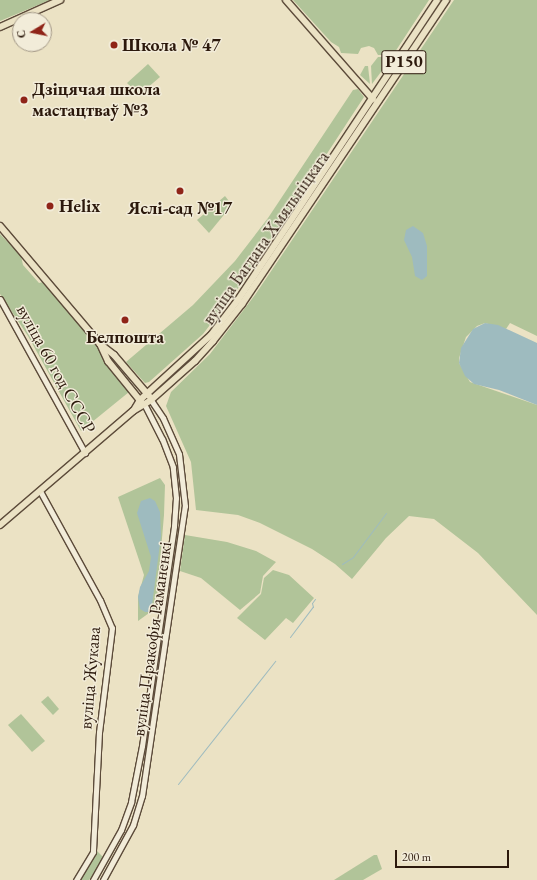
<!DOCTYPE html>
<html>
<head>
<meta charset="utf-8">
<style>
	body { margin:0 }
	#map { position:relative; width:537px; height:880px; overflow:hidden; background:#ebe2c4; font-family:"EB Garamond",serif }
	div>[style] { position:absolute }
	.green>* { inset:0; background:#b1c499 }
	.water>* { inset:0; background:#9ebbbf }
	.stream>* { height:1px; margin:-0.5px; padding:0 0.5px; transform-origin:0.5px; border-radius:0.5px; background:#9ebbbf }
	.roads { filter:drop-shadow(1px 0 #5c4b3a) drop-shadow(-1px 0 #5c4b3a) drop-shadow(0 1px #5c4b3a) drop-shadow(0 -1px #5c4b3a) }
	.minor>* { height:5px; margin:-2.5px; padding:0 2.5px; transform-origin:2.5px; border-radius:2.5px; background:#f2ecd9 }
	.major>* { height:6px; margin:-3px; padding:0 3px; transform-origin:3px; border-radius:3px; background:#ebe2c4 }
	.dots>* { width:11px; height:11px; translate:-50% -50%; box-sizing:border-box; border:2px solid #f2ecd9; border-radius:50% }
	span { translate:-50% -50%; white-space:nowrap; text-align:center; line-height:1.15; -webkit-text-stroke:3px #f2ecd9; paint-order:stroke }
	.shield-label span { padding:1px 3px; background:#f2ecd9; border:1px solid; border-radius:3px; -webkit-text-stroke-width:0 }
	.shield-label { font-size:17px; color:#2c190c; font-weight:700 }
	.poi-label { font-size:18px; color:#2c190c; font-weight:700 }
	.left { translate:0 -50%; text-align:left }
	.street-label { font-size:18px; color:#2c190c }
	.north { position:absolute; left:12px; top:12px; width:40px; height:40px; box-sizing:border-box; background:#f2ecd9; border:1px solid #a39887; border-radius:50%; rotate:260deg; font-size:11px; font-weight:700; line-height:16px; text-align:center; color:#2c190c }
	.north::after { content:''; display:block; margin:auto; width:14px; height:18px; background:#8f2418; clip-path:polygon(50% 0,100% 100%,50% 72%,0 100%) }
	.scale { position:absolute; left:395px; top:850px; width:114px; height:18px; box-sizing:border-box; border:2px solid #2c190c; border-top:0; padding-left:5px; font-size:12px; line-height:14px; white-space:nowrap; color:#2c190c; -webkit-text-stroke:3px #f2ecd9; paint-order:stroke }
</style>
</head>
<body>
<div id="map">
	<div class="green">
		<i style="clip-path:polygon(0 0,50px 0,0 21px)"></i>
		<i style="clip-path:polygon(293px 0,429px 0,393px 55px,378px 55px,374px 48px,369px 46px,361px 48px,358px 54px,341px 53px,339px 47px,331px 42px)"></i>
		<i style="clip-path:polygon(454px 0,537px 0,537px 336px,510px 323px,506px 329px,485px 323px,477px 326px,466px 337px,459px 358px,459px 363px,470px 382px,537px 405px,537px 615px,478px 553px,434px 519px,409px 516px,386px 538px,352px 579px,335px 564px,312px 549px,260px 523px,238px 515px,196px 510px,191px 462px,166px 406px,171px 392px,210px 354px,255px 295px)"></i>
		<i style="clip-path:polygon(378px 57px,392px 57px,372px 84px,371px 66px)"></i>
		<i style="clip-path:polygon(148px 64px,160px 77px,139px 95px,127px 83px)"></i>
		<i style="clip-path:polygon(365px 66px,368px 66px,370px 84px,360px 75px)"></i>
		<i style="clip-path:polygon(358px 89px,364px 97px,243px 282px,203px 334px,149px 382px,145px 383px,126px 362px,193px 305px,235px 261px,268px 218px,353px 90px)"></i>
		<i style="clip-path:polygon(225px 196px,232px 205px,209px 233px,197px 220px)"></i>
		<i style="clip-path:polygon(0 234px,21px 256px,23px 265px,39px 283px,43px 282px,96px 342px,104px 362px,129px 392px,81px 431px,28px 336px,0 294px)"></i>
		<i style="clip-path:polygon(160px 478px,165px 485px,164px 515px,156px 608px,138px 621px,138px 597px,144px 575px,118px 497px)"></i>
		<i style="clip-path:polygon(185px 535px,227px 542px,256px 551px,276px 562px,263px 576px,260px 593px,240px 610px,201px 578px,180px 571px)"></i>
		<i style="clip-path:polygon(273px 570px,289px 575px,314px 598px,293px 623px,286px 618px,265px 640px,237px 618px,261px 594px,264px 578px)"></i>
		<i style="clip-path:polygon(48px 696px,59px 709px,53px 715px,41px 702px)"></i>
		<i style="clip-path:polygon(21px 714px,45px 741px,32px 752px,8px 725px)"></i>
		<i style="clip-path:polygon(97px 851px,103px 857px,92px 876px,89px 880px,79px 880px)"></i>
		<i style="clip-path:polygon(374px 855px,377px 855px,382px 869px,363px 880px,334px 880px)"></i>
	</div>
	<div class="water">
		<i style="clip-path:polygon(413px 226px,423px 233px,427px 246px,427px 276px,422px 280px,415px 276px,412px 257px,404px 240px,406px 230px)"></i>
		<i style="clip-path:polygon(485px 323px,498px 325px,537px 343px,537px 405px,499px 390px,474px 384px,465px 376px,459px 363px,461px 348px,473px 329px)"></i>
		<i style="clip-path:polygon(150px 498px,155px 501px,160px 512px,161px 536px,152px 605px,149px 612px,145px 612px,140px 609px,138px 597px,140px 587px,149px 571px,151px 557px,137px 513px,141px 501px)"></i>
	</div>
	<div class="stream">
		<i style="left:342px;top:564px;width:13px;rotate:-32deg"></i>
		<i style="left:353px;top:557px;width:55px;rotate:-53.1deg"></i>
		<i style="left:290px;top:637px;width:38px;rotate:-53deg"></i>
		<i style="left:313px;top:607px;width:4px;rotate:-104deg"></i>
		<i style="left:312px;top:603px;width:5px;rotate:-53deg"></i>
		<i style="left:178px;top:784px;width:157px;rotate:-51.7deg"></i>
	</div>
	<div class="roads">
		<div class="minor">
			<i style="left:0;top:299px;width:176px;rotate:61.1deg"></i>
			<i style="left:40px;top:491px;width:124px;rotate:61.2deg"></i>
			<i style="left:100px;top:600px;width:30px;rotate:67deg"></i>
			<i style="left:112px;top:628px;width:105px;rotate:97.1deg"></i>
			<i style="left:99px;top:732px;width:120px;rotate:92.9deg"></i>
			<i style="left:93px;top:852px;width:33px;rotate:121deg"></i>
			<i style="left:93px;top:880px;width:57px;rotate:-60.8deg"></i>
			<i style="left:121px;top:830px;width:30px;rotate:-70deg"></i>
			<i style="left:131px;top:802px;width:57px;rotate:-78.9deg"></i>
			<i style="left:142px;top:746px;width:222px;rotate:-81.7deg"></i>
			<i style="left:174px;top:526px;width:28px;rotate:-86deg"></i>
			<i style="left:176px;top:498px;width:31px;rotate:-96deg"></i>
			<i style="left:173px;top:467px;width:30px;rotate:-111deg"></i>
			<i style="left:162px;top:439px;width:38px;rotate:-117deg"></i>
			<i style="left:103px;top:880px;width:63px;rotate:-61.4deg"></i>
			<i style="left:133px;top:825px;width:30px;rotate:-73deg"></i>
			<i style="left:142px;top:796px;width:293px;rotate:-81.6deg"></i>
			<i style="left:185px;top:506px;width:52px;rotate:-96.6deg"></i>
			<i style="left:179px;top:454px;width:39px;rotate:-114deg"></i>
			<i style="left:163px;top:418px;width:22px;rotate:-124deg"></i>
		</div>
		<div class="major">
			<i style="left:286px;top:0;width:132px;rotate:48.7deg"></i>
			<i style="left:0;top:27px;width:66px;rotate:-24.2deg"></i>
			<i style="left:0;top:226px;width:155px;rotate:49.7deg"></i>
			<i style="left:100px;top:344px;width:18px;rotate:38deg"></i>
			<i style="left:114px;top:355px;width:54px;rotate:49.5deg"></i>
			<i style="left:101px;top:346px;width:17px;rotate:65deg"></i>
			<i style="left:108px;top:361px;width:54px;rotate:51deg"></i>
			<i style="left:134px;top:410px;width:12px;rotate:-59deg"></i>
			<i style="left:140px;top:400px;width:96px;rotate:-42.5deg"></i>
			<i style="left:211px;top:335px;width:44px;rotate:-52.4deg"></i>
			<i style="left:238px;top:300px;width:360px;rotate:-56.4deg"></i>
			<i style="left:0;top:525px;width:175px;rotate:-40.6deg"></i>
			<i style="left:133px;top:411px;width:21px;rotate:-31deg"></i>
			<i style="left:151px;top:400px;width:59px;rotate:-41.6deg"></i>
			<i style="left:195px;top:361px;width:27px;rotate:-48deg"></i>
			<i style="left:213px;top:341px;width:47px;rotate:-51.9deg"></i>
			<i style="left:242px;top:304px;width:366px;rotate:-56.1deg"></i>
		</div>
	</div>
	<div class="dots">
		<i style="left:114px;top:45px;background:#8f2418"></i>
		<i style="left:24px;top:100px;background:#8f2418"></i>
		<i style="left:180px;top:191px;background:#8f2418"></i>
		<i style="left:50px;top:206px;background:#8f2418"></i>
		<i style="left:125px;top:320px;background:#8f2418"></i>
	</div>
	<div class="shield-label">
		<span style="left:404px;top:62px">Р150</span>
	</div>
	<div class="poi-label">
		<span class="left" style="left:122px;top:45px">Школа № 47</span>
		<span class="left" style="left:32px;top:100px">Дзіцячая школа<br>мастацтваў №3</span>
		<span class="left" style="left:59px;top:206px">Helix</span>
		<span style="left:180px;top:208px">Яслі-сад №17</span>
		<span style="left:125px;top:337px">Белпошта</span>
	</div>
	<div class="street-label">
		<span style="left:266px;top:238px;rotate:-55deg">вуліца Багдана Хмяльніцкага</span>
		<span style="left:56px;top:369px;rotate:61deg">вуліца 60 год СССР</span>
		<span style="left:152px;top:639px;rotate:-82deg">вуліца Пракофія Раманенкі</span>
		<span style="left:90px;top:678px;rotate:-85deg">вуліца Жукава</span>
	</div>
	<div class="north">С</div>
	<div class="scale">200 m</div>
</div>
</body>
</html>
